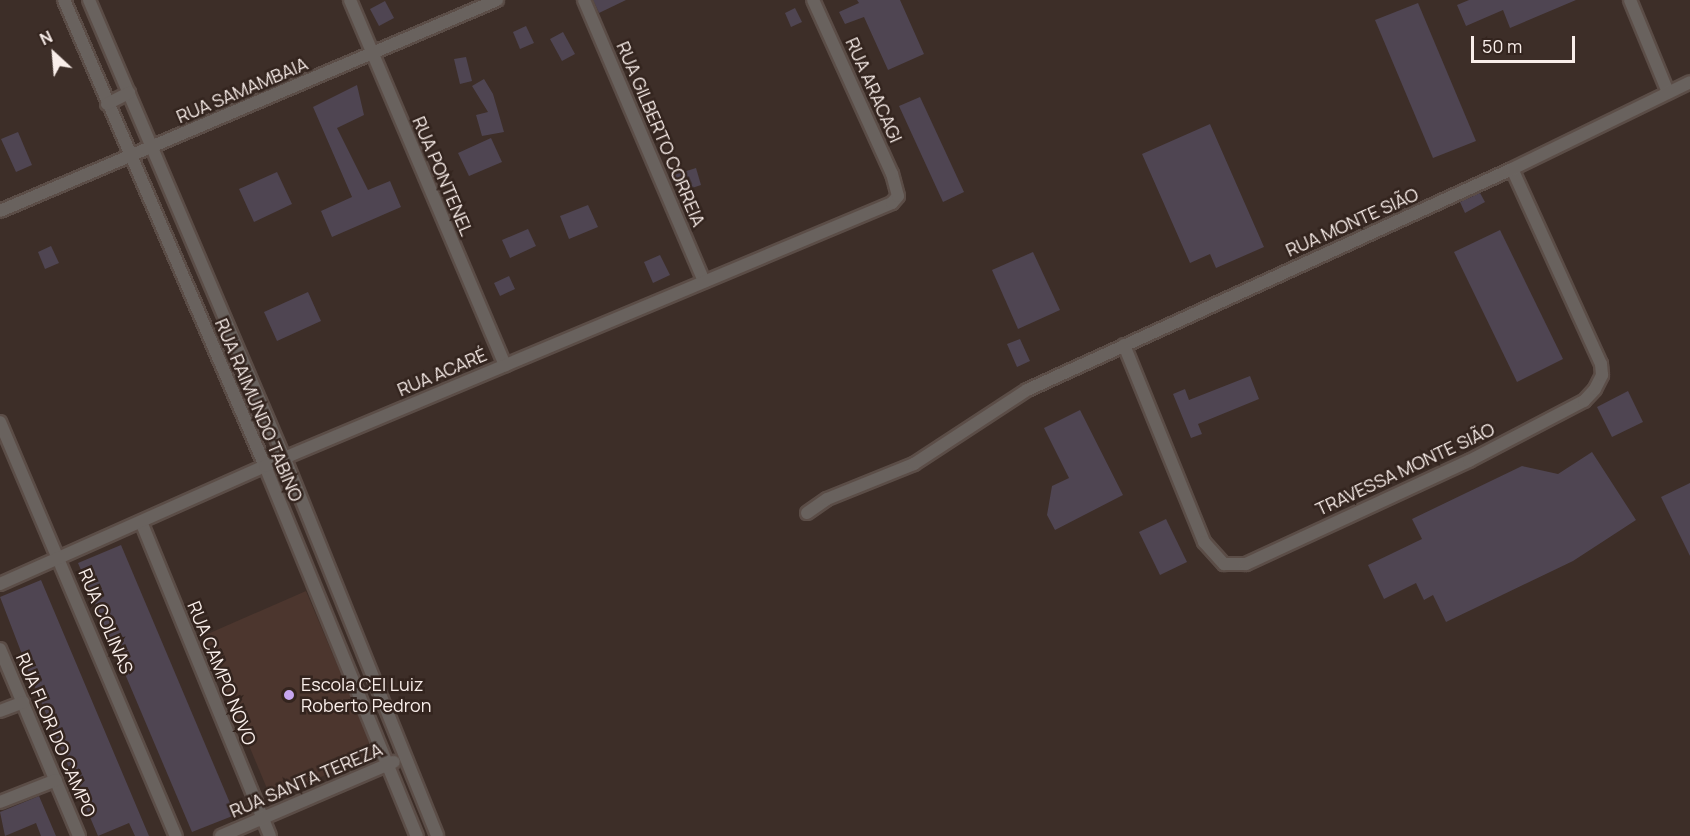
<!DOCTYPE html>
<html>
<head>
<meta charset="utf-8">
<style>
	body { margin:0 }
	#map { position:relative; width:1690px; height:836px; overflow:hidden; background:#3d2e28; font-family:Manrope,sans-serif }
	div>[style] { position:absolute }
	.built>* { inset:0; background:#4c362e }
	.building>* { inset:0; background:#4f4552 }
	.roads { filter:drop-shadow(2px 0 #5b4d47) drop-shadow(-2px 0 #5b4d47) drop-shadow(0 2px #5b4d47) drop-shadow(0 -2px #5b4d47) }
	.street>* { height:12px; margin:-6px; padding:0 6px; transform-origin:6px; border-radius:6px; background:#69625e }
	.dots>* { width:16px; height:16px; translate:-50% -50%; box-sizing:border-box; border:3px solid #33241e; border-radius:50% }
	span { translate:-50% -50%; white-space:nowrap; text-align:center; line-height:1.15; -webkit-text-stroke:5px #33241e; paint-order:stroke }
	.street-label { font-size:18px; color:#f9eeea }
	.poi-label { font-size:18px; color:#f9eeea }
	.left { translate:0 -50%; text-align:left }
	.north { position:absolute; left:24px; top:24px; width:60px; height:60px; -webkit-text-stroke:4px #33241e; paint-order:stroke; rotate:334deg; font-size:16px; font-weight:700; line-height:24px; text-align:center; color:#f9eeea }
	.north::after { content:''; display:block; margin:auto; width:21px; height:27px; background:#f9eeea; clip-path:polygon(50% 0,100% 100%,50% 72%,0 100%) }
	.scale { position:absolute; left:1471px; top:36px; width:104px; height:27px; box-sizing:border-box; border:3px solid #f9eeea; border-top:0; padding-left:8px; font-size:18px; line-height:21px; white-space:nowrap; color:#f9eeea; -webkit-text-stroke:4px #33241e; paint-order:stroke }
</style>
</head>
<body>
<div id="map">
	<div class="built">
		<i style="clip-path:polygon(306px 591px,375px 754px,271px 798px,203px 636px)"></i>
	</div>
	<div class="building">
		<i style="clip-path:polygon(593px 0,626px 0,599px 13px)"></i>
		<i style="clip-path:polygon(857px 0,900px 0,924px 54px,888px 70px,864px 17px,845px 24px,839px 12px,859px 3px)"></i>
		<i style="clip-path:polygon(1469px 0,1576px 0,1510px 28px,1503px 10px,1466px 26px,1457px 5px)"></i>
		<i style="clip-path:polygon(385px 1px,394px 18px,379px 26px,370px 9px)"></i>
		<i style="clip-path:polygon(1418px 3px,1476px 141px,1433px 158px,1375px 20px)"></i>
		<i style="clip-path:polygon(795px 8px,802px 22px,791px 27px,785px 13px)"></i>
		<i style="clip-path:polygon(526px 26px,534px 43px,520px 49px,513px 32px)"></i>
		<i style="clip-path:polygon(563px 32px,575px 54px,562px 61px,550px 39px)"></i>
		<i style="clip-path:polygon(466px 57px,472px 81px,460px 84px,454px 59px)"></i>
		<i style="clip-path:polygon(484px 79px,493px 94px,504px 132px,482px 136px,476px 115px,488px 112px,472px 86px)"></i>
		<i style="clip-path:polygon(357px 85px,364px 115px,337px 128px,368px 190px,390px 181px,401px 207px,332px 237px,321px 211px,352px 197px,313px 107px)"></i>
		<i style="clip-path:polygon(920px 97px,964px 192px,943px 202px,899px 106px)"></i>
		<i style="clip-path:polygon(1210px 124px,1264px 247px,1216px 268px,1210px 254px,1190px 263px,1142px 154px)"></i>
		<i style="clip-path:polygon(18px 132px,32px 165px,16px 172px,1px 139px)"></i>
		<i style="clip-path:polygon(491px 138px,502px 162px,469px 176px,458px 153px)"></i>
		<i style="clip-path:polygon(696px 168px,701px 185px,680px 192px,674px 175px)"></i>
		<i style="clip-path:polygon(277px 172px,292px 204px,254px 222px,239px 189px)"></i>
		<i style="clip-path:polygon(1480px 193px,1485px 202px,1465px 213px,1460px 202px)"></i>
		<i style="clip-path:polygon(588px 205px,598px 227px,569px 239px,560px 216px)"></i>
		<i style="clip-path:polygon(528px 229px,536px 246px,510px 258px,502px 240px)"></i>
		<i style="clip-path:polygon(1500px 230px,1563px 359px,1517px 382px,1454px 252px)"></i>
		<i style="clip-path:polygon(51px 246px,59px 263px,45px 269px,38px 252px)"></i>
		<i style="clip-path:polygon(1033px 252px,1060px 310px,1018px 329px,992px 270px)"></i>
		<i style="clip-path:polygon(660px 255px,670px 275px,653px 283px,644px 262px)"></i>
		<i style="clip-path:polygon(509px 276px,515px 289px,500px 296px,494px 283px)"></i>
		<i style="clip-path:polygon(308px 292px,321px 321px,277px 341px,264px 312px)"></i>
		<i style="clip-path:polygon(1020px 339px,1030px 361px,1017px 367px,1007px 344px)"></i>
		<i style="clip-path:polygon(1250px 376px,1259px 399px,1198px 424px,1202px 434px,1191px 438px,1173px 394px,1185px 389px,1189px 400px)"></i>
		<i style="clip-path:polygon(1628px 391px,1643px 422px,1612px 437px,1597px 407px)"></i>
		<i style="clip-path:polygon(1080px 410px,1123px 495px,1055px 530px,1047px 515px,1052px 486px,1069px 478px,1044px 428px)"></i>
		<i style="clip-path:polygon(1592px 452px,1636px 520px,1573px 561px,1446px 622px,1433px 595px,1424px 600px,1416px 583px,1384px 599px,1368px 565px,1422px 539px,1412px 519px,1522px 466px,1558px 474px)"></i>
		<i style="clip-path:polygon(1690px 483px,1690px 556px,1661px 497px)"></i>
		<i style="clip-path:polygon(1166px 519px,1187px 562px,1160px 575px,1139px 532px)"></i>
		<i style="clip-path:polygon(121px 545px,235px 815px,192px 832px,78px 563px)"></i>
		<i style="clip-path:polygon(41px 580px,119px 765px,149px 836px,135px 836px,129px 823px,98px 836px,33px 683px,0 597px)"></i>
		<i style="clip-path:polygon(39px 796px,56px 836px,41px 836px,36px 823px,5px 836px,0 812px)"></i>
	</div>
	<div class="roads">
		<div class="street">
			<i style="left:64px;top:0;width:508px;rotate:66.67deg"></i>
			<i style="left:265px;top:466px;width:400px;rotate:67.7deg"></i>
			<i style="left:89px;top:0;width:499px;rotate:66.9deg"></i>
			<i style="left:285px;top:459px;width:406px;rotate:68deg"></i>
			<i style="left:350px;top:0;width:397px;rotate:67deg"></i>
			<i style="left:584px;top:0;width:306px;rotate:66.9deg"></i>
			<i style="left:1630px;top:0;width:100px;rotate:67.6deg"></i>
			<i style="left:107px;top:104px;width:25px;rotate:-27deg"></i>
			<i style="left:0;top:211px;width:540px;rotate:-23deg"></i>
			<i style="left:1124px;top:345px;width:213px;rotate:67.9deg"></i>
			<i style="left:1204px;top:542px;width:30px;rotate:48deg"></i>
			<i style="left:1224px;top:564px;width:22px"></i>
			<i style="left:1246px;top:564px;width:246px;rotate:-24.8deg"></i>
			<i style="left:1469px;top:461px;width:130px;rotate:-27.6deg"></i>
			<i style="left:1584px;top:401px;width:16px;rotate:-47deg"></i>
			<i style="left:1595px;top:389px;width:16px;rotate:-63deg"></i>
			<i style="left:1602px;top:375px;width:11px;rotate:-95deg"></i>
			<i style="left:1601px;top:364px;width:214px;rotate:-114.5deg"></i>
			<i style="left:0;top:422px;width:450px;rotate:67deg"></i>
			<i style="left:807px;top:513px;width:24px;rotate:-35deg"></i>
			<i style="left:827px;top:499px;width:94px;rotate:-21.9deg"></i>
			<i style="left:914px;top:464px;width:135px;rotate:-33.2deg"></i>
			<i style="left:1027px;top:390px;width:533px;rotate:-24.5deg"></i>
			<i style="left:1512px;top:169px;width:198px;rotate:-26deg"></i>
			<i style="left:142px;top:524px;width:337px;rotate:67.7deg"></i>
			<i style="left:0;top:584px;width:290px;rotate:-24deg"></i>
			<i style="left:265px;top:466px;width:680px;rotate:-22.76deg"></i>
			<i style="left:892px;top:203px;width:9px;rotate:-49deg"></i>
			<i style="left:898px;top:196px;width:23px;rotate:-105deg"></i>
			<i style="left:892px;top:174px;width:191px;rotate:-114.4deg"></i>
			<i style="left:0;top:649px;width:203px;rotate:67.1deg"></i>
			<i style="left:0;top:711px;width:25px;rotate:-21deg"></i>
			<i style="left:0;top:802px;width:60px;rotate:-21.4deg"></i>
			<i style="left:221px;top:836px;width:188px;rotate:-23.2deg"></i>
		</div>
	</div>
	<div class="dots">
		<i style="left:289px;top:695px;background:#c7a6f0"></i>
	</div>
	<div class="street-label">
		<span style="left:242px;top:90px;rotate:-23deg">RUA SAMAMBAIA</span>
		<span style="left:874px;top:90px;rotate:66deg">RUA ARACAGI</span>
		<span style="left:661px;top:134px;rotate:67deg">RUA GILBERTO CORREIA</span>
		<span style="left:443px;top:176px;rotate:67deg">RUA PONTENEL</span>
		<span style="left:1352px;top:222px;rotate:-24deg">RUA MONTE SIÃO</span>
		<span style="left:442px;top:372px;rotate:-23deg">RUA ACARÉ</span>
		<span style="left:259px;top:410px;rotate:67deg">RUA RAIMUNDO TABINO</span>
		<span style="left:1405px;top:469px;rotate:-25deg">TRAVESSA MONTE SIÃO</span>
		<span style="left:106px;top:621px;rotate:67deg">RUA COLINAS</span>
		<span style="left:222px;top:673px;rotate:68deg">RUA CAMPO NOVO</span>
		<span style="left:56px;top:735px;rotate:67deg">RUA FLOR DO CAMPO</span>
		<span style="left:306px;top:780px;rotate:-23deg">RUA SANTA TEREZA</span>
	</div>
	<div class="poi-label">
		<span class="left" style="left:301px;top:695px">Escola CEI Luiz<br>Roberto Pedron</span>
	</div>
	<div class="north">N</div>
	<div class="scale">50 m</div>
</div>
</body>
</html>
